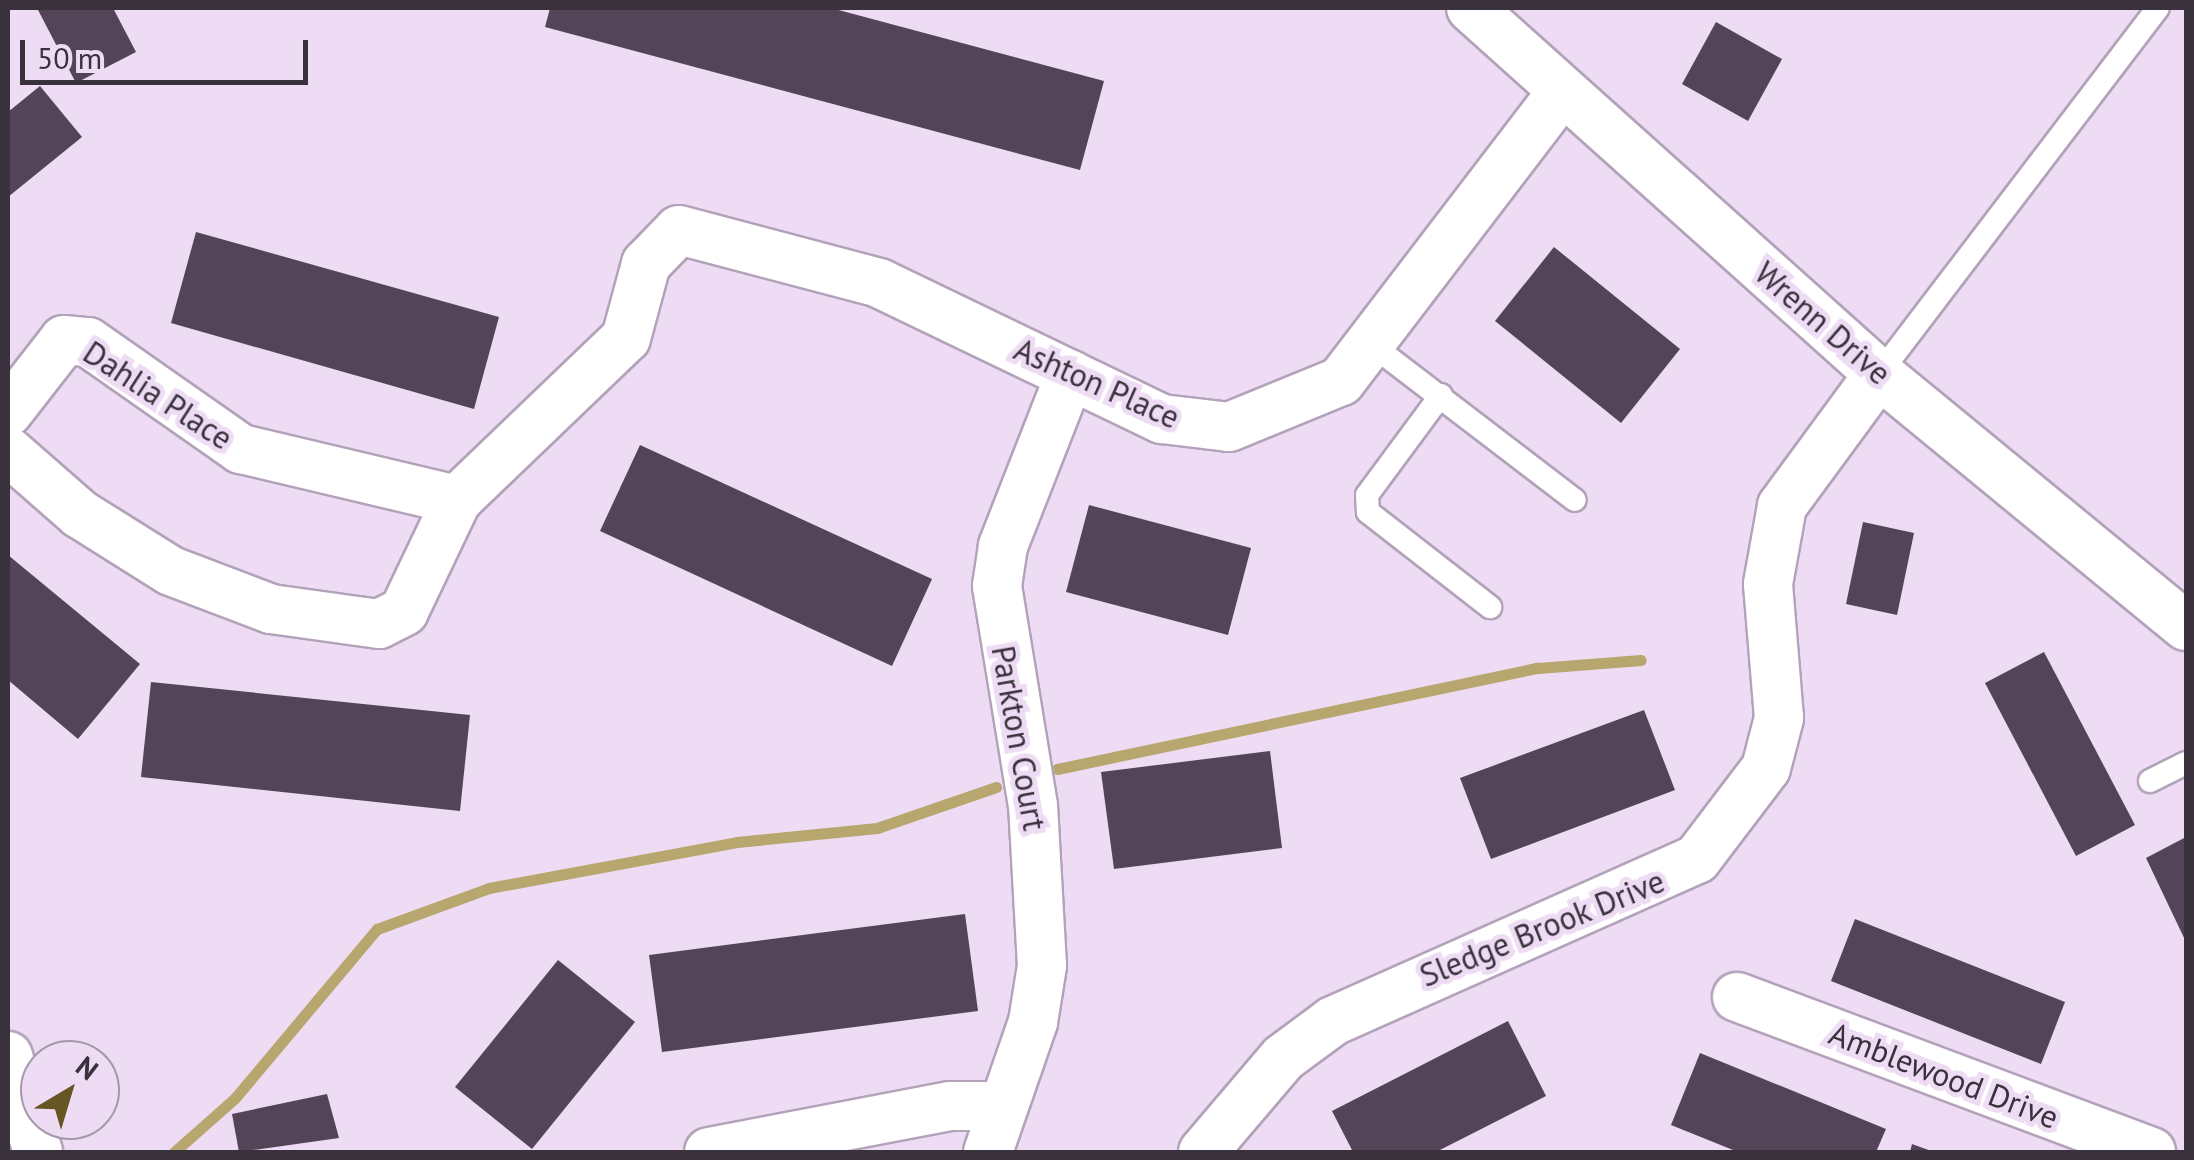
<!DOCTYPE html>
<html>
<head>
<meta charset="utf-8">
<style>
	body { margin:0 }
	#map { position:relative; width:2194px; height:1160px; overflow:hidden; background:#eedbf4; font-family:"PT Sans",sans-serif }
	div>[style] { position:absolute }
	.stream>* { height:11px; margin:-5.5px; padding:0 5.5px; transform-origin:5.5px; border-radius:5.5px; background:#b7a66d }
	.building>* { inset:0; background:#534458 }
	.roads { filter:drop-shadow(2px 0 #b3a2b9) drop-shadow(-2px 0 #b3a2b9) drop-shadow(0 2px #b3a2b9) drop-shadow(0 -2px #b3a2b9) }
	.service>* { height:22px; margin:-11px; padding:0 11px; transform-origin:11px; border-radius:11px; background:#fff }
	.minor>* { height:48px; margin:-24px; padding:0 24px; transform-origin:24px; border-radius:24px; background:#fff }
	span { translate:-50% -50%; white-space:nowrap; text-align:center; line-height:1.15; -webkit-text-stroke:10px #eedbf4; paint-order:stroke }
	.street-label { font-size:32px; color:#39323c }
	.frame { position:absolute; inset:0; border:10px solid #39323c; pointer-events:none }
	.north { position:absolute; left:20px; top:1040px; width:100px; height:100px; box-sizing:border-box; background:#eedbf4; border:2px solid #a697aa; border-radius:50%; rotate:38deg; font-size:28px; font-weight:700; line-height:40px; text-align:center; color:#39323c }
	.north::after { content:''; display:block; margin:auto; width:35px; height:45px; background:#655623; clip-path:polygon(50% 0,100% 100%,50% 72%,0 100%) }
	.scale { position:absolute; left:20px; top:40px; width:288px; height:45px; box-sizing:border-box; border:5px solid #39323c; border-top:0; padding-left:12px; font-size:30px; line-height:35px; white-space:nowrap; color:#39323c; -webkit-text-stroke:8px #eedbf4; paint-order:stroke }
</style>
</head>
<body>
<div id="map">
	<div class="stream">
		<i style="left:1057px;top:769px;width:491px;rotate:-11.9deg"></i>
		<i style="left:1538px;top:668px;width:103px;rotate:-4.4deg"></i>
		<i style="left:174px;top:1152px;width:81px;rotate:-41.5deg"></i>
		<i style="left:235px;top:1098px;width:221px;rotate:-50deg"></i>
		<i style="left:377px;top:929px;width:119px;rotate:-20.1deg"></i>
		<i style="left:489px;top:888px;width:252px;rotate:-10.5deg"></i>
		<i style="left:737px;top:842px;width:141px;rotate:-5.7deg"></i>
		<i style="left:877px;top:828px;width:126px;rotate:-19deg"></i>
	</div>
	<div class="building">
		<i style="clip-path:polygon(37px 8px,113px 8px,136px 52px,76px 83px)"></i>
		<i style="clip-path:polygon(550px 8px,831px 8px,1104px 81px,1080px 170px,545px 27px)"></i>
		<i style="clip-path:polygon(1716px 22px,1782px 59px,1748px 121px,1682px 84px)"></i>
		<i style="clip-path:polygon(40px 86px,82px 137px,8px 197px,8px 112px)"></i>
		<i style="clip-path:polygon(196px 232px,499px 317px,474px 409px,171px 323px)"></i>
		<i style="clip-path:polygon(1554px 247px,1680px 349px,1621px 423px,1495px 321px)"></i>
		<i style="clip-path:polygon(640px 445px,932px 579px,892px 666px,600px 531px)"></i>
		<i style="clip-path:polygon(1089px 505px,1251px 548px,1228px 635px,1066px 592px)"></i>
		<i style="clip-path:polygon(1863px 522px,1914px 533px,1897px 615px,1846px 604px)"></i>
		<i style="clip-path:polygon(8px 555px,140px 664px,78px 739px,8px 680px)"></i>
		<i style="clip-path:polygon(2044px 652px,2135px 825px,2076px 856px,1985px 683px)"></i>
		<i style="clip-path:polygon(151px 682px,470px 715px,460px 811px,141px 777px)"></i>
		<i style="clip-path:polygon(1644px 710px,1675px 790px,1491px 859px,1460px 778px)"></i>
		<i style="clip-path:polygon(1270px 751px,1282px 848px,1114px 869px,1101px 772px)"></i>
		<i style="clip-path:polygon(2186px 837px,2186px 942px,2146px 858px)"></i>
		<i style="clip-path:polygon(965px 914px,978px 1011px,662px 1052px,649px 955px)"></i>
		<i style="clip-path:polygon(1855px 919px,2065px 1002px,2041px 1064px,1831px 981px)"></i>
		<i style="clip-path:polygon(558px 960px,635px 1022px,532px 1149px,455px 1087px)"></i>
		<i style="clip-path:polygon(1508px 1021px,1546px 1096px,1436px 1152px,1353px 1152px,1332px 1111px)"></i>
		<i style="clip-path:polygon(1700px 1053px,1886px 1129px,1876px 1152px,1738px 1152px,1671px 1125px)"></i>
		<i style="clip-path:polygon(327px 1094px,339px 1138px,239px 1152px,232px 1114px)"></i>
		<i style="clip-path:polygon(1912px 1144px,1934px 1152px,1910px 1152px)"></i>
	</div>
	<div class="roads">
		<div class="service">
			<i style="left:1372px;top:345px;width:255px;rotate:37.4deg"></i>
			<i style="left:1879px;top:374px;width:460px;rotate:-52.7deg"></i>
			<i style="left:1441px;top:395px;width:124px;rotate:126.5deg"></i>
			<i style="left:1367px;top:495px;width:17px;rotate:87deg"></i>
			<i style="left:1368px;top:512px;width:155px;rotate:37.9deg"></i>
			<i style="left:2150px;top:781px;width:40px;rotate:-26.6deg"></i>
		</div>
		<div class="minor">
			<i style="left:1471px;top:8px;width:548px;rotate:41.89deg"></i>
			<i style="left:1879px;top:374px;width:397px;rotate:39.4deg"></i>
			<i style="left:8px;top:412px;width:91px;rotate:-52.1deg"></i>
			<i style="left:64px;top:340px;width:24px;rotate:5deg"></i>
			<i style="left:88px;top:342px;width:187px;rotate:35deg"></i>
			<i style="left:241px;top:449px;width:222px;rotate:13.3deg"></i>
			<i style="left:8px;top:451px;width:96px;rotate:41.2deg"></i>
			<i style="left:80px;top:514px;width:107px;rotate:32.1deg"></i>
			<i style="left:171px;top:571px;width:107px;rotate:20.8deg"></i>
			<i style="left:271px;top:609px;width:109px;rotate:7.9deg"></i>
			<i style="left:379px;top:624px;width:28px;rotate:-27deg"></i>
			<i style="left:404px;top:611px;width:123px;rotate:-64.5deg"></i>
			<i style="left:457px;top:500px;width:234px;rotate:-43.8deg"></i>
			<i style="left:626px;top:338px;width:77px;rotate:-74.9deg"></i>
			<i style="left:646px;top:264px;width:47px;rotate:-45.9deg"></i>
			<i style="left:679px;top:230px;width:207px;rotate:14.8deg"></i>
			<i style="left:879px;top:283px;width:314px;rotate:25.7deg"></i>
			<i style="left:1162px;top:419px;width:67px;rotate:6.8deg"></i>
			<i style="left:1229px;top:427px;width:121px;rotate:-22.3deg"></i>
			<i style="left:1341px;top:381px;width:364px;rotate:-52.6deg"></i>
			<i style="left:1737px;top:997px;width:442px;rotate:20.5deg"></i>
			<i style="left:8px;top:1056px;width:101px;rotate:72.6deg"></i>
			<i style="left:709px;top:1152px;width:246px;rotate:-10.8deg"></i>
			<i style="left:951px;top:1106px;width:50px"></i>
			<i style="left:988px;top:1152px;width:138px;rotate:-70.9deg"></i>
			<i style="left:1033px;top:1022px;width:57px;rotate:-80.9deg"></i>
			<i style="left:1042px;top:966px;width:160px;rotate:-93.2deg"></i>
			<i style="left:1033px;top:806px;width:223px;rotate:-99.3deg"></i>
			<i style="left:997px;top:586px;width:40px;rotate:-81.5deg"></i>
			<i style="left:1003px;top:546px;width:184px;rotate:-68.6deg"></i>
			<i style="left:1203px;top:1152px;width:123px;rotate:-49.6deg"></i>
			<i style="left:1283px;top:1058px;width:62px;rotate:-36.5deg"></i>
			<i style="left:1333px;top:1021px;width:398px;rotate:-24deg"></i>
			<i style="left:1697px;top:859px;width:114px;rotate:-52.8deg"></i>
			<i style="left:1766px;top:768px;width:52px;rotate:-75.4deg"></i>
			<i style="left:1779px;top:718px;width:134px;rotate:-94.7deg"></i>
			<i style="left:1768px;top:584px;width:79px;rotate:-79.8deg"></i>
			<i style="left:1782px;top:506px;width:164px;rotate:-53.7deg"></i>
		</div>
	</div>
	<div class="street-label">
		<span style="left:1823px;top:323px;rotate:41deg">Wrenn Drive</span>
		<span style="left:1097px;top:383px;rotate:24deg">Ashton Place</span>
		<span style="left:158px;top:395px;rotate:33deg">Dahlia Place</span>
		<span style="left:1019px;top:738px;rotate:80deg">Parkton Court</span>
		<span style="left:1542px;top:928px;rotate:-22deg">Sledge Brook Drive</span>
		<span style="left:1944px;top:1075px;rotate:21deg">Amblewood Drive</span>
	</div>
	<div class="frame"></div>
	<div class="north">N</div>
	<div class="scale">50 m</div>
</div>
</body>
</html>
